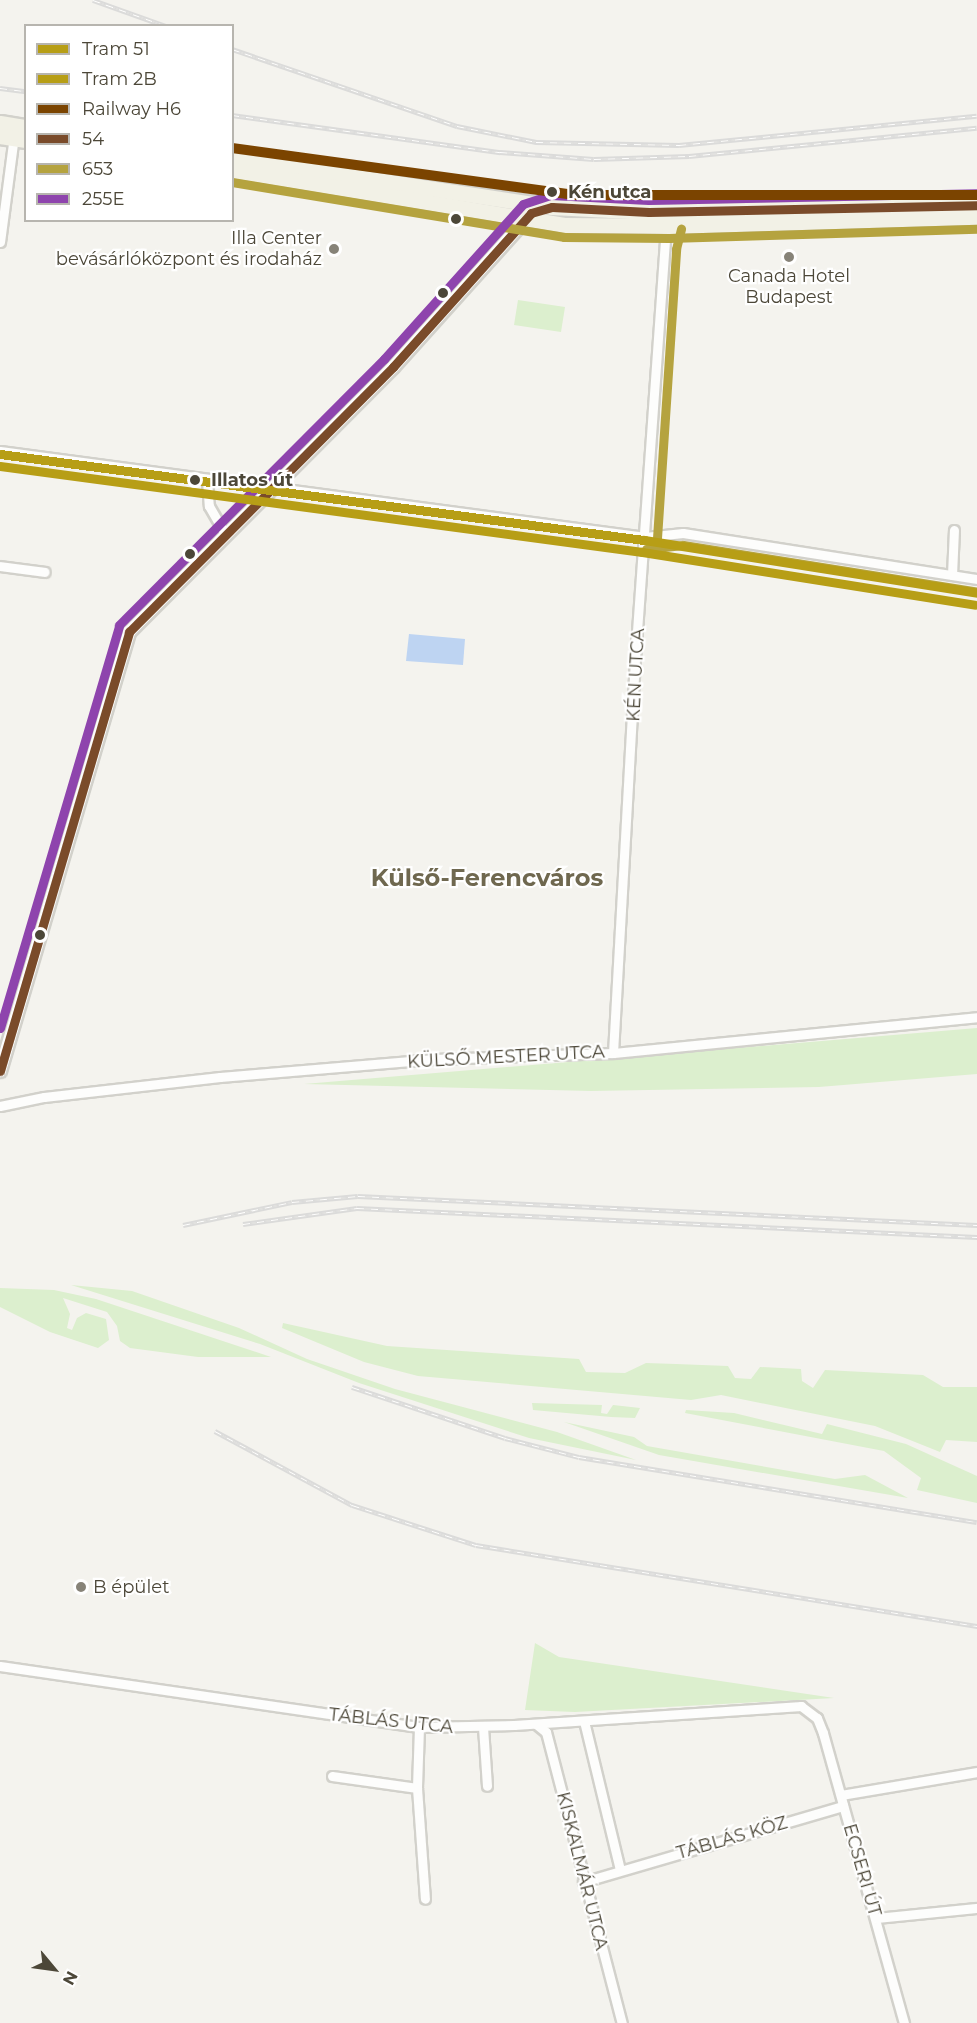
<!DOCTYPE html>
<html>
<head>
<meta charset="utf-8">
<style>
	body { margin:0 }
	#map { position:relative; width:977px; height:2023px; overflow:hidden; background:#f4f3ee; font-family:Montserrat,sans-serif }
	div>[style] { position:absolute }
	.green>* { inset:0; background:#dcefce }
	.water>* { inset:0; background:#bed4f2 }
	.roads { filter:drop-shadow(2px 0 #d2d1cb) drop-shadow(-2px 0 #d2d1cb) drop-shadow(0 2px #d2d1cb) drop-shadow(0 -2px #d2d1cb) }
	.minor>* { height:9px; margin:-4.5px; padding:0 4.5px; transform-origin:4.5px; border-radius:4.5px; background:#fdfdfc }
	.tertiary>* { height:12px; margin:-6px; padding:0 6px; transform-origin:6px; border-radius:6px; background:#fdfdfc }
	.primary>* { height:15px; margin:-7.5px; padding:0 7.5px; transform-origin:7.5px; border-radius:7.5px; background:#f2f1e6 }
	.rail>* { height:4.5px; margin-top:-2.25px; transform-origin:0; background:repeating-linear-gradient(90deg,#fff 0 7px,#dbdbda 0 14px); box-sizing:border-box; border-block:2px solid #dbdbda }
	.bus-1>* { height:9px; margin:-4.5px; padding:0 4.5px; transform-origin:4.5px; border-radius:4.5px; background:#7a4b2a }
	.bus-2>* { height:9px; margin:-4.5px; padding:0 4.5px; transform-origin:4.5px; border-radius:4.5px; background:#b5a33f }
	.bus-3>* { height:9px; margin:-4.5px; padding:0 4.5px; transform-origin:4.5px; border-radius:4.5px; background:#8e44ad }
	.rail-1>* { height:10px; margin:-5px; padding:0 5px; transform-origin:5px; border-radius:5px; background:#7b4400 }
	.tram-1>* { height:9px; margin:-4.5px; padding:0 4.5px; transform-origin:4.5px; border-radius:4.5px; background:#b79e16 }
	.tram-2>* { height:9px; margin:-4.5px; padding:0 4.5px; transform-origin:4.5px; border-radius:4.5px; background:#b79e16 }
	.dots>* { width:16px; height:16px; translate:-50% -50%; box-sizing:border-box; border:3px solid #fff; border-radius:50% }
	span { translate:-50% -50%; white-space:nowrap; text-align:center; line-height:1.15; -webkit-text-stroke:4.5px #fff; paint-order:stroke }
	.stop-label { font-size:18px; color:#4c4738; font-weight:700 }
	.left { translate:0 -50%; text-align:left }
	.poi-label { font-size:18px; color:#4c4738 }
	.right { translate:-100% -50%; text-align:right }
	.street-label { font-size:18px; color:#4c4738 }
	.district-label { font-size:24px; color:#6f684f; font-weight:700 }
	.legend { position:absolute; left:24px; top:24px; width:210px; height:198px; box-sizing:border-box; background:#fff; border:2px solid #b7b5af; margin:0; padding:8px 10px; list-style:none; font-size:18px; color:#4c4738 }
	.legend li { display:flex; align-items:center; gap:12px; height:30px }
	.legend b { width:30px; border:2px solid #b7b5af }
	.north { position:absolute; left:24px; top:1939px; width:60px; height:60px; -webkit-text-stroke:4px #fff; paint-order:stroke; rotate:119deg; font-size:16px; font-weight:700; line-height:24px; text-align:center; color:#4c4738 }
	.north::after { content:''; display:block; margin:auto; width:21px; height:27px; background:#4c4738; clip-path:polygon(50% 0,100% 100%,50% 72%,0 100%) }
</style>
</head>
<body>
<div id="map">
	<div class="green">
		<i style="clip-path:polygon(518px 300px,565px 307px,561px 332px,514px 325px)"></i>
		<i style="clip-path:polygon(977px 1028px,977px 1074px,819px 1087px,591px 1091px,304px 1084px)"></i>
		<i style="clip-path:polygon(71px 1285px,132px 1291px,239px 1328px,307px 1359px,395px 1389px,557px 1432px,636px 1460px,529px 1438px,359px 1383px,260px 1344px)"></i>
		<i style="clip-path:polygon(0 1288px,54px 1290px,96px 1299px,271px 1357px,198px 1357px,130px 1348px,120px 1341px,117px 1326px,107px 1312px,63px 1298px,70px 1314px,67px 1328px,72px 1330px,77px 1318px,86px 1313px,106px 1319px,109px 1340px,98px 1348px,50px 1332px,0 1307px)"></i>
		<i style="clip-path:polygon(283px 1323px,387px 1346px,579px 1359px,586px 1372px,625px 1373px,646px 1363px,676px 1364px,728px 1366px,735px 1378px,751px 1379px,760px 1367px,801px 1369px,802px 1381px,813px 1388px,825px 1370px,923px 1375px,943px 1387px,977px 1387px,977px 1442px,946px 1440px,940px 1452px,875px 1426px,721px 1395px,691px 1400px,418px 1376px,364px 1362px,282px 1328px)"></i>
		<i style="clip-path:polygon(532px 1403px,602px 1405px,601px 1413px,607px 1414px,613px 1405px,640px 1408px,635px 1418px,611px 1417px,533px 1410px)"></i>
		<i style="clip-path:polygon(686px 1410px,734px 1413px,822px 1434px,827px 1424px,906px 1444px,977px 1476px,977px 1503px,917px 1490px,921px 1478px,884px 1451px,685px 1413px)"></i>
		<i style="clip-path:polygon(564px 1422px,634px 1437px,647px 1446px,835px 1479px,865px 1475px,908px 1498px,659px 1455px)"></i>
		<i style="clip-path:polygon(535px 1643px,559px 1657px,834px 1698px,575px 1712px,525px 1710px)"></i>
	</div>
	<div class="water">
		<i style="clip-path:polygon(409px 634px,465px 639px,463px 665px,406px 661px)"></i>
	</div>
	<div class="roads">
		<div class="minor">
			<i style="left:0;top:242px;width:108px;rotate:-82.5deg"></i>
			<i style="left:0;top:451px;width:651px;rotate:7.59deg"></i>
			<i style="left:645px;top:537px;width:38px;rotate:-6deg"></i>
			<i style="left:683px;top:533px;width:298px;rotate:8.9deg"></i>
			<i style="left:207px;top:480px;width:26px;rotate:86deg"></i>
			<i style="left:209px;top:506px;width:32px;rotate:60deg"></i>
			<i style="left:0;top:566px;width:45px;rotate:7.6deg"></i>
			<i style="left:952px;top:575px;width:45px;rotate:-87.5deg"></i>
			<i style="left:613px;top:1053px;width:409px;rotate:-86.8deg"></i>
			<i style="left:636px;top:645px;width:408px;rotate:-85.9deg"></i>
			<i style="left:665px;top:238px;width:15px;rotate:-70deg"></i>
			<i style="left:0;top:1106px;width:45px;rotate:-11.6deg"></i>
			<i style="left:44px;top:1097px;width:177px;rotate:-6.5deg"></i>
			<i style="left:220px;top:1077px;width:215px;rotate:-4.8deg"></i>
			<i style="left:434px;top:1059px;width:179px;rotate:-1.9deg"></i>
			<i style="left:613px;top:1053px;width:366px;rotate:-5.6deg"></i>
			<i style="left:0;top:1666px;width:423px;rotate:8.3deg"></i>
			<i style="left:419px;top:1727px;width:95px;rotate:-1.2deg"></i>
			<i style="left:514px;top:1725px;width:288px;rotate:-3.8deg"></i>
			<i style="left:801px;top:1706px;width:20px;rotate:37deg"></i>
			<i style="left:817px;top:1718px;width:16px;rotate:68deg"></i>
			<i style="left:823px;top:1733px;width:301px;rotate:74.4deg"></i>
			<i style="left:584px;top:1721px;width:153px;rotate:76.4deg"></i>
			<i style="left:536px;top:1724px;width:13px;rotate:39deg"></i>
			<i style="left:546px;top:1732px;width:301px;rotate:75.4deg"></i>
			<i style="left:419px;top:1727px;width:61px;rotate:91.9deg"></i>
			<i style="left:417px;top:1788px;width:111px;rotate:85.9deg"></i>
			<i style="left:483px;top:1727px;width:59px;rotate:86.1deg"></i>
			<i style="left:332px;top:1776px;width:86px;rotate:8deg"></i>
			<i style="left:841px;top:1795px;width:138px;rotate:-9.6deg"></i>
			<i style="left:583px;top:1882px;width:271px;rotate:-16.3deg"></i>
			<i style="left:876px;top:1918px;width:101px;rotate:-5.7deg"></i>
		</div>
		<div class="tertiary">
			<i style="left:0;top:1071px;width:458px;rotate:-73.6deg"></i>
			<i style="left:129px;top:632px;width:374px;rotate:-45.1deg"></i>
			<i style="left:393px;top:367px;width:207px;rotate:-48.1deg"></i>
			<i style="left:531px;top:213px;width:18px;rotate:-19deg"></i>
		</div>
		<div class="primary">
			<i style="left:0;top:123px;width:26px;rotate:9deg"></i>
			<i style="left:0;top:136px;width:26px;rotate:9deg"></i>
			<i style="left:232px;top:158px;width:324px;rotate:8.7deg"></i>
			<i style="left:552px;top:207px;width:97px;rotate:3deg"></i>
			<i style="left:649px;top:212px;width:328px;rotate:-1.2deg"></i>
			<i style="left:232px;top:170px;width:338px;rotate:9.4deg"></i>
			<i style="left:565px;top:225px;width:104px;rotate:0.6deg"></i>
			<i style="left:669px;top:226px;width:308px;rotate:-1.7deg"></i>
		</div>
	</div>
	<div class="rail">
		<i style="left:93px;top:0;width:77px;rotate:19.6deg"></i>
		<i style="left:232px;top:49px;width:238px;rotate:18.9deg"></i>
		<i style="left:457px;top:126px;width:81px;rotate:11.4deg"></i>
		<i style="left:536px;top:142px;width:143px;rotate:1.2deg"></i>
		<i style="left:679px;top:145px;width:299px;rotate:-5.6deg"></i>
		<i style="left:0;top:88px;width:26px;rotate:7deg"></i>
		<i style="left:232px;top:115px;width:271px;rotate:7.9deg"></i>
		<i style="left:500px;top:152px;width:94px;rotate:4.3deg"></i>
		<i style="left:594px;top:159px;width:95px;rotate:-1.8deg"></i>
		<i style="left:689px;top:156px;width:289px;rotate:-5.6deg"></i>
		<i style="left:243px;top:1224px;width:115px;rotate:-8deg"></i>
		<i style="left:357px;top:1208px;width:621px;rotate:2.68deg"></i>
		<i style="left:183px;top:1225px;width:111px;rotate:-11.9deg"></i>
		<i style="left:292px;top:1202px;width:66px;rotate:-5.2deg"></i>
		<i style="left:358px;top:1196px;width:620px;rotate:2.68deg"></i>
		<i style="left:352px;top:1387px;width:161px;rotate:18.4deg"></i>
		<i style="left:505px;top:1438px;width:76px;rotate:14.4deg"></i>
		<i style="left:579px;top:1457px;width:403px;rotate:9.3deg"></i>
		<i style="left:215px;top:1431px;width:156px;rotate:28.4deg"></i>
		<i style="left:352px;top:1505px;width:130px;rotate:17.9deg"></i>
		<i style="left:476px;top:1545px;width:508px;rotate:9.18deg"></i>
	</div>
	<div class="bus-1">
		<i style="left:0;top:1071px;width:458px;rotate:-73.6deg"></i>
		<i style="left:129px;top:632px;width:374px;rotate:-45.1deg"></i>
		<i style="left:393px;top:367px;width:207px;rotate:-48.1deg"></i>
		<i style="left:531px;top:213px;width:22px;rotate:-16deg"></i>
		<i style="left:552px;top:207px;width:97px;rotate:3deg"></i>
		<i style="left:649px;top:212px;width:328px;rotate:-1.2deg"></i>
	</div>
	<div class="bus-2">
		<i style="left:232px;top:182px;width:337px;rotate:9.4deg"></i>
		<i style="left:564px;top:237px;width:105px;rotate:0.5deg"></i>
		<i style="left:669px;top:238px;width:308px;rotate:-1.7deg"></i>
		<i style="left:657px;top:538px;width:290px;rotate:-86.2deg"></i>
		<i style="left:676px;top:249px;width:21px;rotate:-76deg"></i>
		<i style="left:646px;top:549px;width:37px;rotate:-6deg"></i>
		<i style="left:683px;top:545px;width:296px;rotate:9deg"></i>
	</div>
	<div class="bus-3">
		<i style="left:0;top:1028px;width:420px;rotate:-73.5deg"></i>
		<i style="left:119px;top:625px;width:375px;rotate:-45.1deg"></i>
		<i style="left:384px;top:359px;width:208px;rotate:-48.1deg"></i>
		<i style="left:523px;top:204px;width:29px;rotate:-18deg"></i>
		<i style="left:551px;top:195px;width:98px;rotate:2.9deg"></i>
		<i style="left:649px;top:200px;width:328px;rotate:-1.2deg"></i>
	</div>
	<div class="rail-1">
		<i style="left:232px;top:148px;width:344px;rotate:7.8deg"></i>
		<i style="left:573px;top:195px;width:404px"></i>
	</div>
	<div class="tram-1">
		<i style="left:0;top:454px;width:650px;rotate:7.61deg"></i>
		<i style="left:644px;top:540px;width:337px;rotate:9deg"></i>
	</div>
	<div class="tram-2">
		<i style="left:0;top:466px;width:648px;rotate:7.63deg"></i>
		<i style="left:642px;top:552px;width:337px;rotate:9deg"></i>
	</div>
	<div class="dots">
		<i style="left:552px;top:192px;background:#4c4738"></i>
		<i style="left:456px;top:219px;background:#4c4738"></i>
		<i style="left:334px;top:249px;background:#878378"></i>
		<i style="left:789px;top:257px;background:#878378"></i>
		<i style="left:443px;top:293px;background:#4c4738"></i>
		<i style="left:195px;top:480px;background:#4c4738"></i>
		<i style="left:190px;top:554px;background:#4c4738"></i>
		<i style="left:40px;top:935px;background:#4c4738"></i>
		<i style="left:81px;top:1587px;background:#878378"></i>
	</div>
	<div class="stop-label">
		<span class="left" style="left:568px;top:192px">Kén utca</span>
		<span class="left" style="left:211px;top:480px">Illatos út</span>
	</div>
	<div class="poi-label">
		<span class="right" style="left:322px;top:249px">Illa Center<br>bevásárlóközpont és irodaház</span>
		<span style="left:789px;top:287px">Canada Hotel<br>Budapest</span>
		<span class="left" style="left:93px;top:1587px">B épület</span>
	</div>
	<div class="street-label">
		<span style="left:636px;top:675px;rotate:-87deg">KÉN UTCA</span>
		<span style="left:506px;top:1057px;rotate:-3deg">KÜLSŐ MESTER UTCA</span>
		<span style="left:391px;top:1721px;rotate:6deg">TÁBLÁS UTCA</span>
		<span style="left:732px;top:1838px;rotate:-16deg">TÁBLÁS KÖZ</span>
		<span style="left:862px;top:1870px;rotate:74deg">ECSERI ÚT</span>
		<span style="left:582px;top:1871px;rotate:76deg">KISKALMÁR UTCA</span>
	</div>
	<div class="district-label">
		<span style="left:487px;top:878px">Külső-Ferencváros</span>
	</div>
	<ul class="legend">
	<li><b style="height:8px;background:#b79e16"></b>Tram 51</li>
	<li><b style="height:8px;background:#b79e16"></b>Tram 2B</li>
	<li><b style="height:8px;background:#7b4400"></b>Railway H6</li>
	<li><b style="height:8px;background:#7a4b2a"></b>54</li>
	<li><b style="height:8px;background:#b5a33f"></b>653</li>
	<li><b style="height:8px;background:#8e44ad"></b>255E</li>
	</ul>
	<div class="north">N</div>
</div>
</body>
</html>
